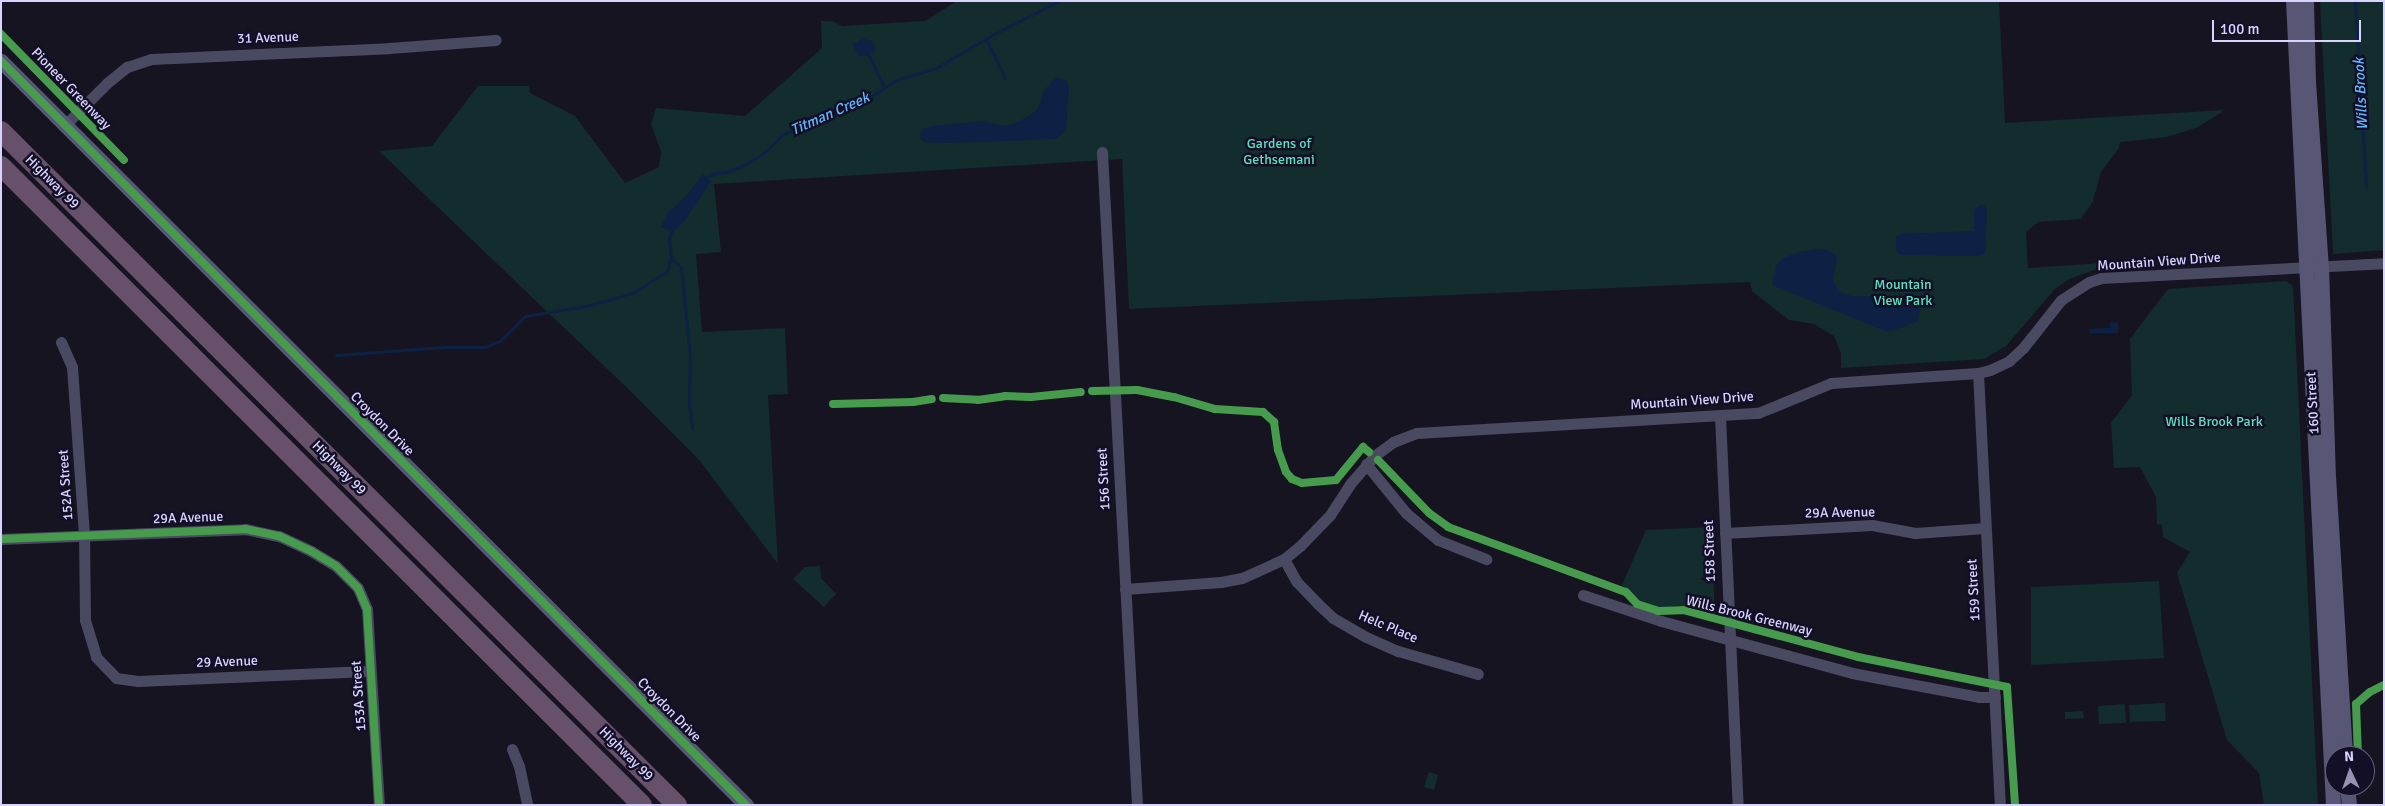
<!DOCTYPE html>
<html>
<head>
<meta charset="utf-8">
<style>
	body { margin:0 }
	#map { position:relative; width:2385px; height:806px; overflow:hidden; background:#161421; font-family:Signika,sans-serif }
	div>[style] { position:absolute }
	.green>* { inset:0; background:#132c2d }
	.water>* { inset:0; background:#0d2144 }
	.stream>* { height:3px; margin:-1.5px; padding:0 1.5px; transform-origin:1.5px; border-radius:1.5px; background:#0d2144 }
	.street>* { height:11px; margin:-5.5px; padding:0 5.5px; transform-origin:5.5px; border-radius:5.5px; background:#4a4962 }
	.secondary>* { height:15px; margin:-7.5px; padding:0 7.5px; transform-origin:7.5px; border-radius:7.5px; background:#575674 }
	.highway>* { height:20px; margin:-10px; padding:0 10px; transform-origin:10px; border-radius:10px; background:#67516a }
	.cycleway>* { height:8px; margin:-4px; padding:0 4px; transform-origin:4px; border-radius:4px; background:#469c4c }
	span { translate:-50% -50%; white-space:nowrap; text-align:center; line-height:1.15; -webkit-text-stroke:5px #130f26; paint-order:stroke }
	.street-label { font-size:14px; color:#d9d4ff }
	.park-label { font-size:14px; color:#5fe0c0 }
	.water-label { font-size:15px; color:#62b6ff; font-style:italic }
	.frame { position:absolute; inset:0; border:2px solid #d9d4ff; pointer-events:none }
	.north { position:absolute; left:2325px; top:746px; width:50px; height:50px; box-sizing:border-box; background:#130f26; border:1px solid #625e7d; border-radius:50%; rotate:357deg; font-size:14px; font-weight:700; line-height:20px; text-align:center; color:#d9d4ff }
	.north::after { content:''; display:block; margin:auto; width:18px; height:22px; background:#9591b1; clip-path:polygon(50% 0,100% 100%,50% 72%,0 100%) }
	.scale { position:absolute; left:2212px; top:20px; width:149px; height:22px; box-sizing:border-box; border:2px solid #d9d4ff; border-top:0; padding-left:6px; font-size:15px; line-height:18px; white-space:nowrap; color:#d9d4ff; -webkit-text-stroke:4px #130f26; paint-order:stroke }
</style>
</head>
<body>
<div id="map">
	<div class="green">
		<i style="clip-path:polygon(957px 1px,1999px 1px,2005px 123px,2225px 110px,2198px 127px,2167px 137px,2120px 142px,2119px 148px,2101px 172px,2093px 201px,2081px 219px,2038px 222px,2026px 232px,2028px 268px,2117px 262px,2069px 279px,2055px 289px,2006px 346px,1984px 359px,1841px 368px,1841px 353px,1834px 336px,1814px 324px,1789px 320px,1752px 291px,1750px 282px,1129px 309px,1122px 159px,714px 184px,721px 252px,696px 254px,702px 332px,785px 328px,788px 394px,768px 395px,778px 564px,700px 461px,623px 384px,379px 151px,432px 146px,478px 86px,529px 86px,530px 93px,575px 116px,625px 183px,659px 167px,661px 152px,651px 124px,656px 108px,745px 116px,822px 48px,821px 21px,832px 21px,842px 26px,925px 21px)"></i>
		<i style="clip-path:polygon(2320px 1px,2384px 1px,2384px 250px,2333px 254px)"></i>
		<i style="clip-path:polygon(2286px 281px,2293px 286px,2318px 805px,2264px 805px,2259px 773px,2227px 740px,2177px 573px,2190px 552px,2163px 537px,2162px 525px,2157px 524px,2156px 497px,2140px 467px,2114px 468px,2111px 423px,2132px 395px,2130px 339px,2168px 289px)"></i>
		<i style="clip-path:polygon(1711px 527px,1715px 615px,1687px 606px,1659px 608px,1639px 600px,1622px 585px,1646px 530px)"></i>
		<i style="clip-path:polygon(820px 566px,821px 578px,836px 594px,824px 607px,793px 579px,805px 567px)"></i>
		<i style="clip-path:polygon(2159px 581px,2164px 658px,2031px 665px,2031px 587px)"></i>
		<i style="clip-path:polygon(2165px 703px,2166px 721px,2130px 722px,2129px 705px)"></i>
		<i style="clip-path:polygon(2125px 704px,2126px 723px,2099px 724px,2098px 706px)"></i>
		<i style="clip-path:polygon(2083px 711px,2084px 718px,2065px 719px,2065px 712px)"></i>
		<i style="clip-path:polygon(1429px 772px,1438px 775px,1434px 790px,1424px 787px)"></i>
	</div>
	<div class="water">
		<i style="clip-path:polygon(863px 38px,872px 41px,876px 49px,869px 56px,858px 56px,853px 44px)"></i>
		<i style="clip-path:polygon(1056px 77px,1066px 80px,1069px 86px,1066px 130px,1057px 139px,944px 143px,924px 142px,920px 138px,921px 130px,932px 126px,983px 121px,1005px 126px,1019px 122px,1037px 110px,1044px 91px)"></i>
		<i style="clip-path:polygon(703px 174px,711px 182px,684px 222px,676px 229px,668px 230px,661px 227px,668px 212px,687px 195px)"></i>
		<i style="clip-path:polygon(1980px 204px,1985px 206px,1987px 211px,1985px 254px,1978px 256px,1900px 255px,1896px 250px,1896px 237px,1901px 234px,1974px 231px,1974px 210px)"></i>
		<i style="clip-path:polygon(1818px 249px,1827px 250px,1835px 254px,1837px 258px,1833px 281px,1840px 292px,1852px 296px,1909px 296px,1915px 300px,1920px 309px,1918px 321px,1899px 329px,1885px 331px,1772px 285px,1776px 266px,1783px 258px,1800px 252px)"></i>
		<i style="clip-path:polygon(2118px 322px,2118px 333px,2089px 333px,2089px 329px,2110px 328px,2110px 323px)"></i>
	</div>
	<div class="stream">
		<i style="left:2355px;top:1px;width:186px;rotate:86.6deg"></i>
		<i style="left:986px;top:39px;width:43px;rotate:64deg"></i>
		<i style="left:869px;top:56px;width:34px;rotate:64deg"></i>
		<i style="left:703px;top:179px;width:13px;rotate:-27deg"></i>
		<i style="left:715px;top:173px;width:12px;rotate:-5deg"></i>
		<i style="left:727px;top:172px;width:21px;rotate:-23deg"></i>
		<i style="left:746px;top:164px;width:22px;rotate:-32deg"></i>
		<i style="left:765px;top:152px;width:23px;rotate:-45deg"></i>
		<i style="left:781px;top:136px;width:27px;rotate:-28deg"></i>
		<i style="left:805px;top:123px;width:62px;rotate:-19.9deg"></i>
		<i style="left:863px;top:102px;width:40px;rotate:-34deg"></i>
		<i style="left:896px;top:80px;width:42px;rotate:-16.7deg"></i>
		<i style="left:936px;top:68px;width:65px;rotate:-30.5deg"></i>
		<i style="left:992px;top:35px;width:75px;rotate:-26.9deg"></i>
		<i style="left:673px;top:226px;width:13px;rotate:108deg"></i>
		<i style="left:669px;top:238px;width:20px;rotate:84deg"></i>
		<i style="left:671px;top:258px;width:13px;rotate:42deg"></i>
		<i style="left:681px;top:267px;width:88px;rotate:84.2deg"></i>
		<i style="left:690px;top:355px;width:48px;rotate:91.2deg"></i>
		<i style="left:689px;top:403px;width:25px;rotate:83deg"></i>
		<i style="left:336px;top:355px;width:109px;rotate:-4.2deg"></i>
		<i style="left:445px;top:347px;width:40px"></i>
		<i style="left:485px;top:347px;width:16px;rotate:-22deg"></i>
		<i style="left:500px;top:341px;width:35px;rotate:-45deg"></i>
		<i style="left:525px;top:316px;width:62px;rotate:-9.3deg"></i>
		<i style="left:586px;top:306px;width:49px;rotate:-15.5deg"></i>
		<i style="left:633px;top:293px;width:40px;rotate:-32.9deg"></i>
		<i style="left:667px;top:271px;width:14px;rotate:-73deg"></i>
	</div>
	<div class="street">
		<i style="left:65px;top:125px;width:59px;rotate:-45deg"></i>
		<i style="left:107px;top:83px;width:26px;rotate:-39deg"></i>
		<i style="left:127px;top:67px;width:25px;rotate:-18deg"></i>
		<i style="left:151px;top:59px;width:238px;rotate:-2.6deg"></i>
		<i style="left:389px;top:48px;width:107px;rotate:-4.3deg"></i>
		<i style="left:1102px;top:152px;width:654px;rotate:86.93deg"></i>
		<i style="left:61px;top:342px;width:27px;rotate:66deg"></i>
		<i style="left:72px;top:367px;width:167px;rotate:85.9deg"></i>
		<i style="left:84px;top:534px;width:86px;rotate:89.3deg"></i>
		<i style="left:85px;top:620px;width:39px;rotate:73deg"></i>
		<i style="left:96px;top:657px;width:29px;rotate:46deg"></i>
		<i style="left:116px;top:678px;width:22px;rotate:8deg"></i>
		<i style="left:138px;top:681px;width:231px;rotate:-2.5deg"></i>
		<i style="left:1978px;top:373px;width:433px;rotate:87.1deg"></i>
		<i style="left:1720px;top:416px;width:389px;rotate:87.4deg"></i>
		<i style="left:1366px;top:464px;width:63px;rotate:50.8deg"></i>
		<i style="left:1406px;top:513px;width:42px;rotate:40.2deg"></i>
		<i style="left:1438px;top:540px;width:52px;rotate:21.6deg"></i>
		<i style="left:1725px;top:533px;width:147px;rotate:-3.1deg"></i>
		<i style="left:1872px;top:525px;width:44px;rotate:10.5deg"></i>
		<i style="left:1915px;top:533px;width:70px;rotate:-4.1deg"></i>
		<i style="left:1px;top:539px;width:244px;rotate:-2.3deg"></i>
		<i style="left:245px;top:529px;width:35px;rotate:12deg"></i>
		<i style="left:279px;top:536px;width:35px;rotate:25deg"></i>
		<i style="left:311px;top:551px;width:29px;rotate:31deg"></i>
		<i style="left:336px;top:566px;width:31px;rotate:45deg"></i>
		<i style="left:358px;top:588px;width:23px;rotate:67deg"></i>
		<i style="left:367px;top:609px;width:196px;rotate:86.5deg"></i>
		<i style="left:1284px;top:559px;width:26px;rotate:61deg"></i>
		<i style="left:1297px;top:582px;width:30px;rotate:46deg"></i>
		<i style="left:1318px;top:604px;width:21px;rotate:43deg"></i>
		<i style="left:1333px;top:618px;width:38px;rotate:30deg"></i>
		<i style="left:1366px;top:637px;width:35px;rotate:24deg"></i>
		<i style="left:1398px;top:651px;width:83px;rotate:16deg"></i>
		<i style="left:1125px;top:589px;width:96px;rotate:-4.2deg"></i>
		<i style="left:1221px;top:582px;width:21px;rotate:-11deg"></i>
		<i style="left:1242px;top:578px;width:46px;rotate:-24.3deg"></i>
		<i style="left:1284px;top:559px;width:21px;rotate:-39deg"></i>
		<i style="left:1300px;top:546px;width:43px;rotate:-45.9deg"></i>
		<i style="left:1330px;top:515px;width:37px;rotate:-57deg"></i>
		<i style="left:1350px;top:484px;width:37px;rotate:-49deg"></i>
		<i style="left:1374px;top:456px;width:24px;rotate:-36deg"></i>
		<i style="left:1393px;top:442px;width:26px;rotate:-21deg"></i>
		<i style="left:1417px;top:433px;width:342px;rotate:-3.4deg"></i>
		<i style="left:1758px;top:413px;width:79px;rotate:-22.3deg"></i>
		<i style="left:1831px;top:383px;width:147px;rotate:-3.9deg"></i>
		<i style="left:1978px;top:373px;width:12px;rotate:-14deg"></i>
		<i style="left:1990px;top:370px;width:21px;rotate:-25deg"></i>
		<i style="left:2009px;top:361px;width:19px;rotate:-43deg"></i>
		<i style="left:2023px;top:348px;width:61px;rotate:-51.6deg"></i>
		<i style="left:2061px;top:300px;width:33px;rotate:-33deg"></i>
		<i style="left:2089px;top:282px;width:13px;rotate:-18deg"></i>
		<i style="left:2101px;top:278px;width:283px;rotate:-3deg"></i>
		<i style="left:1583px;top:595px;width:82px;rotate:18.4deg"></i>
		<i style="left:1661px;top:621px;width:198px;rotate:15.2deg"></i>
		<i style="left:1852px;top:673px;width:129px;rotate:10.7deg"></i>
		<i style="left:1979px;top:697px;width:16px"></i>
		<i style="left:512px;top:749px;width:18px;rotate:68deg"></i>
		<i style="left:519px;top:766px;width:40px;rotate:78deg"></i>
	</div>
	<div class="secondary">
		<i style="left:2293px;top:1px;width:805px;rotate:87.15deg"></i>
		<i style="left:2306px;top:1px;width:81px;rotate:88.6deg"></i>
		<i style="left:2308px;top:82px;width:184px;rotate:86deg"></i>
		<i style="left:2321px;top:266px;width:210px;rotate:88.1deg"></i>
		<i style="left:2328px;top:476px;width:281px;rotate:86.5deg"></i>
		<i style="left:1px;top:61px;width:1053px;rotate:44.96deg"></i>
		<i style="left:2347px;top:786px;width:19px;rotate:84deg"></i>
	</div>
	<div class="highway">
		<i style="left:1px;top:131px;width:955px;rotate:44.92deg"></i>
		<i style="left:1px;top:166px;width:905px;rotate:44.91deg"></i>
	</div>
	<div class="cycleway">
		<i style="left:1px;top:34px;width:176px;rotate:45.7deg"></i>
		<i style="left:1px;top:61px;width:1053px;rotate:44.96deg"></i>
		<i style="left:1092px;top:391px;width:45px;rotate:-1.3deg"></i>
		<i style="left:1137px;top:390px;width:38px;rotate:11deg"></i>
		<i style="left:1174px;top:397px;width:43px;rotate:16.3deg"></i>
		<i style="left:1215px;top:409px;width:48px;rotate:3.6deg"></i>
		<i style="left:1263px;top:412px;width:15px;rotate:42deg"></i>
		<i style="left:1274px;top:422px;width:28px;rotate:82deg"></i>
		<i style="left:1278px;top:450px;width:23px;rotate:70deg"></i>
		<i style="left:1286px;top:472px;width:9px;rotate:49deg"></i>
		<i style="left:1292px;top:479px;width:11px;rotate:22deg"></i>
		<i style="left:1302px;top:483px;width:34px;rotate:-5deg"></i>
		<i style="left:1336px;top:480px;width:43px;rotate:-50.7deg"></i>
		<i style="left:1363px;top:447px;width:8px;rotate:40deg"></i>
		<i style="left:943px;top:398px;width:35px;rotate:3deg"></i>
		<i style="left:978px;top:400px;width:27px;rotate:-8deg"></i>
		<i style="left:1005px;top:396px;width:26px;rotate:2deg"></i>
		<i style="left:1031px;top:397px;width:50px;rotate:-5.7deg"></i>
		<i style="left:833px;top:404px;width:80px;rotate:-1.4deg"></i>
		<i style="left:913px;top:402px;width:19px;rotate:-9deg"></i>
		<i style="left:1378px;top:460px;width:74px;rotate:46.1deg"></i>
		<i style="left:1429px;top:513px;width:24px;rotate:36deg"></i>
		<i style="left:1448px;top:527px;width:189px;rotate:20.1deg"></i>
		<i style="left:1626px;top:592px;width:16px;rotate:47deg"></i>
		<i style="left:1637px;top:604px;width:22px;rotate:18deg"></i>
		<i style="left:1658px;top:611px;width:25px;rotate:-2deg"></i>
		<i style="left:1683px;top:610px;width:181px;rotate:15deg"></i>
		<i style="left:1858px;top:657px;width:152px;rotate:11.4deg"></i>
		<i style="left:2007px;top:687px;width:118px;rotate:86.1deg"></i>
		<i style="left:1px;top:539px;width:244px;rotate:-2.3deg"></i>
		<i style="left:245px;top:529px;width:35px;rotate:12deg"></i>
		<i style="left:279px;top:536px;width:35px;rotate:25deg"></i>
		<i style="left:311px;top:551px;width:29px;rotate:31deg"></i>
		<i style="left:336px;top:566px;width:31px;rotate:45deg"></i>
		<i style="left:358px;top:588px;width:23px;rotate:67deg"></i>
		<i style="left:367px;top:609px;width:196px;rotate:86.5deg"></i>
		<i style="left:2358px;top:756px;width:52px;rotate:-92.2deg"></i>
		<i style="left:2356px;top:704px;width:18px;rotate:-41deg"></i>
		<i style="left:2370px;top:692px;width:16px;rotate:-27deg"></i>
	</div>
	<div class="street-label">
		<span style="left:268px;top:38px;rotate:-2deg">31 Avenue</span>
		<span style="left:71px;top:89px;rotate:46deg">Pioneer Greenway</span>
		<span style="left:52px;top:182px;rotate:45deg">Highway 99</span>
		<span style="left:2159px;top:262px;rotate:-4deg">Mountain View Drive</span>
		<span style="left:1692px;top:401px;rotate:-4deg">Mountain View Drive</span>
		<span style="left:2313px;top:403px;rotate:-93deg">160 Street</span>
		<span style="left:382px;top:424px;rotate:45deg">Croydon Drive</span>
		<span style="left:339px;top:468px;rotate:45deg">Highway 99</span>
		<span style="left:1104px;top:479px;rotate:-93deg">156 Street</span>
		<span style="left:66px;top:485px;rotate:-94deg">152A Street</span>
		<span style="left:1840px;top:513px;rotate:-1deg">29A Avenue</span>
		<span style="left:188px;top:518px;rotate:-2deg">29A Avenue</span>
		<span style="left:1710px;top:551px;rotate:-92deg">158 Street</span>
		<span style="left:1974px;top:590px;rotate:-93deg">159 Street</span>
		<span style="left:1749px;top:616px;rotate:14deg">Wills Brook Greenway</span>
		<span style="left:1388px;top:627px;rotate:23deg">Helc Place</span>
		<span style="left:227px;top:662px;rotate:-2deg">29 Avenue</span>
		<span style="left:359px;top:696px;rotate:-94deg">153A Street</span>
		<span style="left:669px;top:710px;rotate:45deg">Croydon Drive</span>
		<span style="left:626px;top:754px;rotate:45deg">Highway 99</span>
	</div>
	<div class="park-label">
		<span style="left:1279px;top:152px">Gardens of<br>Gethsemani</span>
		<span style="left:1903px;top:293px">Mountain<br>View Park</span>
		<span style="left:2214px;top:422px">Wills Brook Park</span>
	</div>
	<div class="water-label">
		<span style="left:2361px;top:94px;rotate:-93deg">Wills Brook</span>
		<span style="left:830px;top:114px;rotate:-24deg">Titman Creek</span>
	</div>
	<div class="frame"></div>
	<div class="north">N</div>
	<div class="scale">100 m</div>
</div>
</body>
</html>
